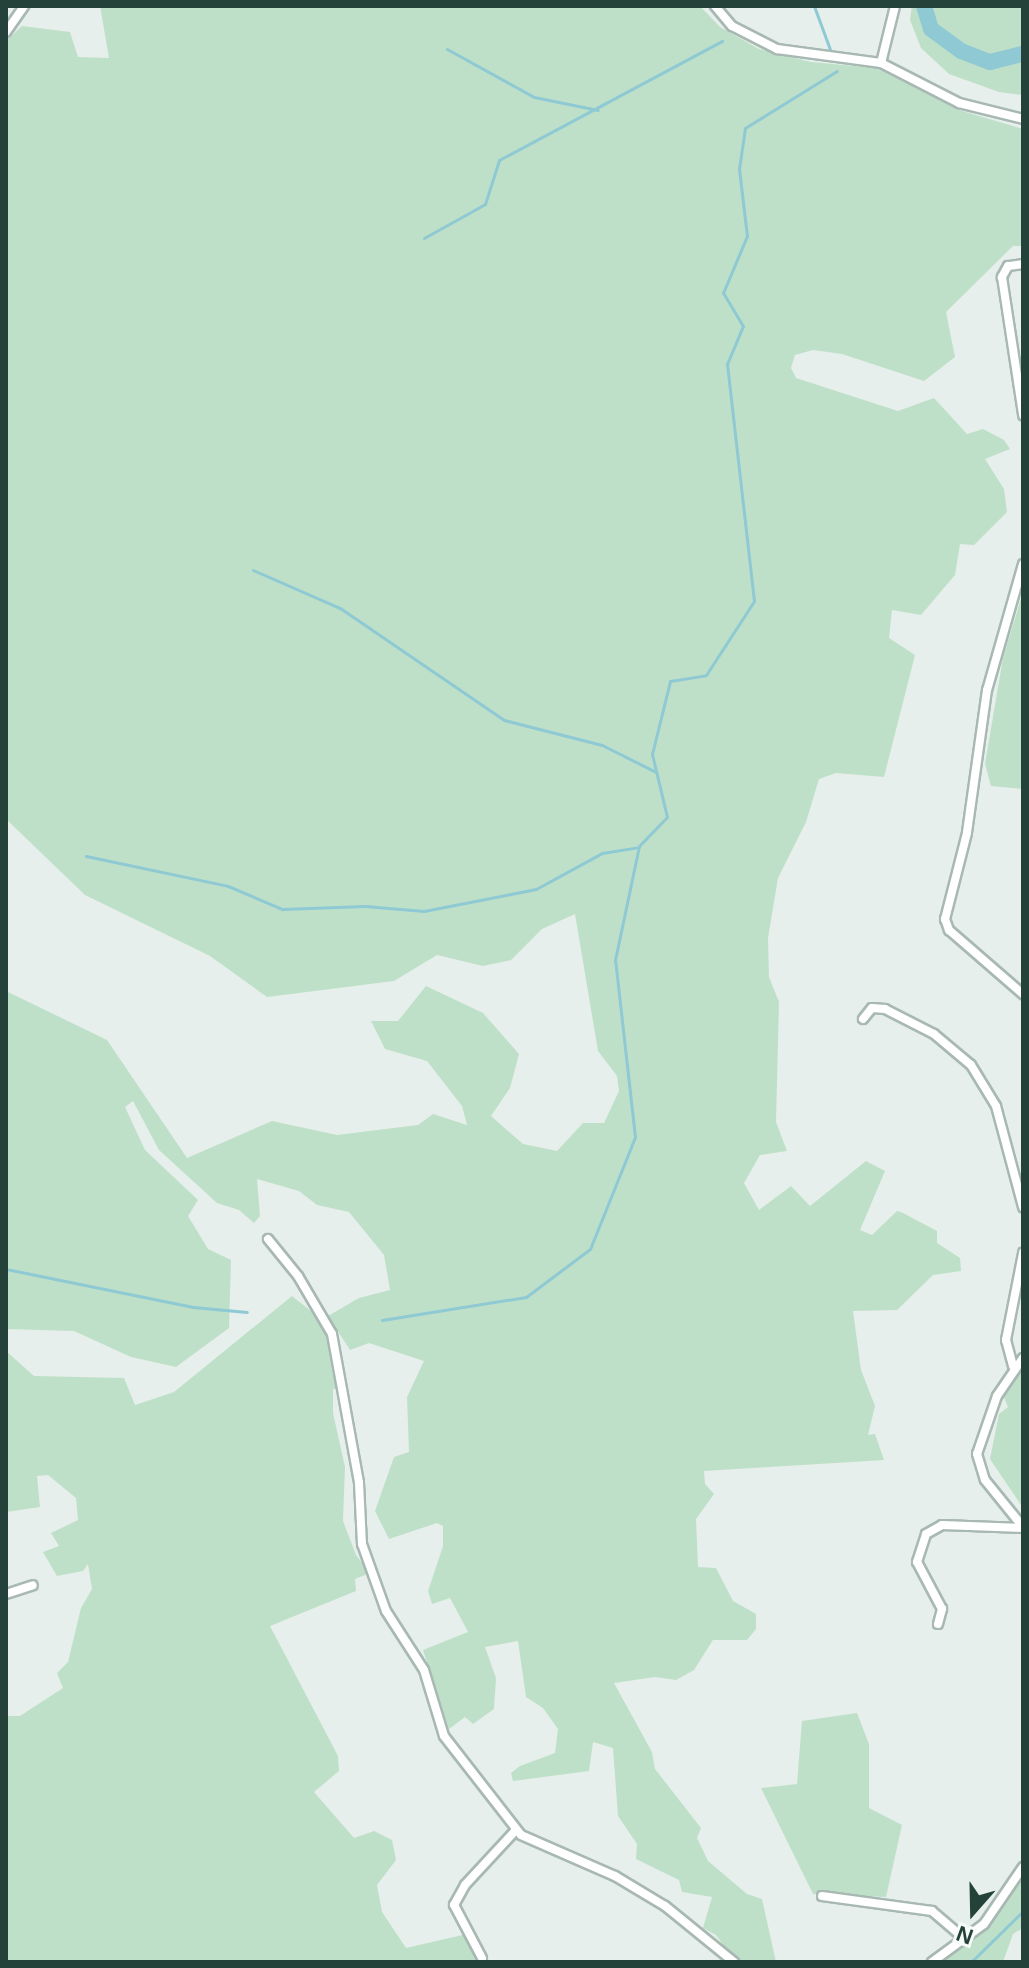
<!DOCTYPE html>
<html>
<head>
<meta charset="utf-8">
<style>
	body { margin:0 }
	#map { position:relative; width:1029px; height:1968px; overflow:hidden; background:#e6efeb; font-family:Arial,sans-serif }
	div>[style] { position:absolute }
	.green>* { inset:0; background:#bfe0c8 }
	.stream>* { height:3px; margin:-1.5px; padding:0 1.5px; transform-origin:1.5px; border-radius:1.5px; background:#8ec9d4 }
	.river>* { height:16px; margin:-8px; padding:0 8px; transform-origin:8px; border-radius:8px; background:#8ec9d4 }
	.roads { filter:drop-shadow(2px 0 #a8b8b2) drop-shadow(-2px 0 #a8b8b2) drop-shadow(0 2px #a8b8b2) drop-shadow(0 -2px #a8b8b2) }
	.minor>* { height:8px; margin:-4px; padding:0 4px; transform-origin:4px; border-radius:4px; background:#fff }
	span { translate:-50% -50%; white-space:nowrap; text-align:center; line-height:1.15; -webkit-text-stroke:7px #f7fbf9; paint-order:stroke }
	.frame { position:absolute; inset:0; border:8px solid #24423a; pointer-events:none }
	.north { position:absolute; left:933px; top:1872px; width:80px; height:80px; -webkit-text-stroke:6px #f7fbf9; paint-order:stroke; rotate:200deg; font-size:22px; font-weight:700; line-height:32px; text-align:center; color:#24423a }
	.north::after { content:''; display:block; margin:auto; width:28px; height:36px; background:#24423a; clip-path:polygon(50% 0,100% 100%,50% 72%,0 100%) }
</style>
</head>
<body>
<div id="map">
	<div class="green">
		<i style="clip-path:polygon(100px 6px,700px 6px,720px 27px,759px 49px,811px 62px,876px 68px,959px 110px,1023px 129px,1023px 246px,1013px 246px,946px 312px,955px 357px,924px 381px,842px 354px,813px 350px,795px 355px,791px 368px,796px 378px,898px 411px,934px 398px,967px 434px,983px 429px,1004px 440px,1010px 449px,985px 459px,1004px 489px,1007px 512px,974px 545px,960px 544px,955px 575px,921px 615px,892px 610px,889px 638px,915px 655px,884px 777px,836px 773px,819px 779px,806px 822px,778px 878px,768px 938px,769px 977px,779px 1002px,776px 1122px,787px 1151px,760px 1155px,744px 1183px,759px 1210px,791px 1186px,810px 1206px,866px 1161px,885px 1171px,860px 1230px,872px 1235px,897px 1211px,903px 1213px,937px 1231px,937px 1243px,960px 1258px,961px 1271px,933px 1275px,897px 1310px,853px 1311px,861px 1370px,875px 1406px,868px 1435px,875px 1434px,884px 1460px,704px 1471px,705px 1484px,714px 1494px,696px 1519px,698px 1567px,716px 1568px,733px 1601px,756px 1614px,756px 1629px,747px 1640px,713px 1640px,694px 1670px,676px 1680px,655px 1677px,614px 1683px,652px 1752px,655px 1769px,701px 1828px,697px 1838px,708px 1861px,747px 1894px,762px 1899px,776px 1962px,736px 1962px,716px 1935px,703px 1928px,712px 1897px,682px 1892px,679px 1880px,636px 1859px,637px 1844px,618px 1816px,613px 1748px,593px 1742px,589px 1771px,513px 1781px,511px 1773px,520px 1766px,555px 1753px,558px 1729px,543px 1708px,526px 1697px,518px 1641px,485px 1647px,496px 1678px,494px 1709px,473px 1724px,465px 1717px,449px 1729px,423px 1650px,468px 1632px,450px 1598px,432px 1604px,428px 1591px,443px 1546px,443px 1526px,437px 1523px,389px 1539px,375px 1511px,394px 1457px,409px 1452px,407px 1397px,424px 1361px,369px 1343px,350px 1350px,328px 1316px,359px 1298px,390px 1290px,384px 1255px,349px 1212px,317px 1205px,299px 1191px,257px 1179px,260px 1216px,254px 1223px,239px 1210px,217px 1203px,159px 1150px,133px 1101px,125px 1107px,145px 1150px,198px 1200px,188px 1216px,208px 1249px,231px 1260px,229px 1328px,176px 1367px,131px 1357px,74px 1331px,6px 1329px,6px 991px,107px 1040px,187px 1158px,272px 1121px,337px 1135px,418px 1125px,433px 1114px,467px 1125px,462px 1106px,427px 1061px,385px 1049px,371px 1021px,398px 1021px,426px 986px,483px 1013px,519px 1054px,510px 1088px,491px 1116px,523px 1144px,557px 1151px,583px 1123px,604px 1123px,619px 1091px,617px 1076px,598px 1051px,575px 914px,542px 929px,511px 960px,483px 966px,437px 955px,394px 981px,267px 997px,210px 956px,85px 895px,6px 819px,6px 41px,22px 26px,70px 32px,78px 57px,109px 58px)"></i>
		<i style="clip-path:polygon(912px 6px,1023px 6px,1023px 95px,999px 92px,949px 74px,921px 48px,910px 20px)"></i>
		<i style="clip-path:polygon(1023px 592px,1023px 789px,991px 786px,985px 764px,1003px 658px)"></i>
		<i style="clip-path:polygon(292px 1296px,321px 1319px,334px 1339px,332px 1371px,338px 1389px,333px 1389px,333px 1413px,345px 1467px,343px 1521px,356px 1555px,370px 1573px,355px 1579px,356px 1591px,270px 1626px,338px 1756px,339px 1771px,314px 1792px,354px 1838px,374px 1831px,392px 1840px,396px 1860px,377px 1885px,382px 1912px,406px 1948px,467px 1934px,482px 1962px,6px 1962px,6px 1716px,20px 1716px,63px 1688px,57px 1673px,68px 1662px,81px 1608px,92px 1589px,88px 1564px,83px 1571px,57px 1576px,43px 1552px,59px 1546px,51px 1533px,78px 1520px,76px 1498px,48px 1475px,37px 1476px,40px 1507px,6px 1512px,6px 1351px,34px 1376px,124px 1378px,135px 1405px,174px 1392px)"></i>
		<i style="clip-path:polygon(1023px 1364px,1023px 1508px,990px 1459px,999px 1414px,1008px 1407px,1003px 1395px)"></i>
		<i style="clip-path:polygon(857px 1713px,869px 1744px,869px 1808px,902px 1825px,886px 1897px,813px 1894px,761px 1788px,797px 1784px,802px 1721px)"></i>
		<i style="clip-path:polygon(1023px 1877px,1023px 1928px,1013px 1934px,1003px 1962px,926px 1962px,990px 1926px)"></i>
	</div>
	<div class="stream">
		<i style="left:814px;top:6px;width:52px;rotate:69.8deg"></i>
		<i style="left:447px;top:49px;width:99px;rotate:28.9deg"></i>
		<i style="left:534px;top:97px;width:65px;rotate:11.5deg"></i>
		<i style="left:424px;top:238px;width:70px;rotate:-29.1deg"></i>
		<i style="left:485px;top:204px;width:46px;rotate:-72.3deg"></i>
		<i style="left:499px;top:160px;width:253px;rotate:-28.1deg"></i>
		<i style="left:253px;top:570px;width:95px;rotate:23.6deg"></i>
		<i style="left:340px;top:608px;width:199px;rotate:34.3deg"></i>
		<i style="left:504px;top:720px;width:101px;rotate:14.3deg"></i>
		<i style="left:602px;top:745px;width:60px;rotate:26.6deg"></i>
		<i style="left:86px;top:856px;width:145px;rotate:11.9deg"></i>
		<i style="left:228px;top:886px;width:59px;rotate:23.1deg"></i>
		<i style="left:282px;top:909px;width:83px;rotate:-2.1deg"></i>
		<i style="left:365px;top:906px;width:59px;rotate:4.8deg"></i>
		<i style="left:424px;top:911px;width:114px;rotate:-11.1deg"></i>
		<i style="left:536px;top:889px;width:75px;rotate:-28.6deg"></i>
		<i style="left:602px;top:853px;width:36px;rotate:-9deg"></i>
		<i style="left:6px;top:1269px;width:191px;rotate:11.5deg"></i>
		<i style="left:193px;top:1307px;width:54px;rotate:5.3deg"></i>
		<i style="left:382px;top:1320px;width:146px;rotate:-9.1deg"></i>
		<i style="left:526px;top:1297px;width:80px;rotate:-36.9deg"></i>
		<i style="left:590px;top:1249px;width:121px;rotate:-68.1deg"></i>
		<i style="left:635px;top:1137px;width:178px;rotate:-96.4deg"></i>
		<i style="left:615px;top:960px;width:116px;rotate:-78.1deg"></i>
		<i style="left:639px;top:846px;width:40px;rotate:-46deg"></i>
		<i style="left:667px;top:817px;width:65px;rotate:-103.4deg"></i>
		<i style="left:652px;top:754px;width:75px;rotate:-76.1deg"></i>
		<i style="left:670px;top:681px;width:36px;rotate:-9deg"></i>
		<i style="left:706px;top:675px;width:88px;rotate:-57deg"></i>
		<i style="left:754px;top:601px;width:239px;rotate:-96.5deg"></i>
		<i style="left:727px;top:364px;width:41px;rotate:-67.2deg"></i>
		<i style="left:743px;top:326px;width:39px;rotate:-121deg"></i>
		<i style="left:723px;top:293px;width:62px;rotate:-67.2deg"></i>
		<i style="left:747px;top:236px;width:67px;rotate:-96.8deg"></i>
		<i style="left:739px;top:169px;width:41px;rotate:-81.7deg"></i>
		<i style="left:745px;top:128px;width:108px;rotate:-31.8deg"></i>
		<i style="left:971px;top:1962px;width:73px;rotate:-44.4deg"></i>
	</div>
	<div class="river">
		<i style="left:924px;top:6px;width:24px;rotate:73deg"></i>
		<i style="left:931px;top:29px;width:37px;rotate:36deg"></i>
		<i style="left:961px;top:51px;width:31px;rotate:21deg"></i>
		<i style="left:990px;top:62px;width:34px;rotate:-14deg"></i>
	</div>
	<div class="roads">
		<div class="minor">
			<i style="left:715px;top:6px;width:26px;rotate:50deg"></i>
			<i style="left:732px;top:26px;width:51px;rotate:27.1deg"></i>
			<i style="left:777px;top:49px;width:105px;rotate:7.7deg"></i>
			<i style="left:881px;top:63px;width:88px;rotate:27.1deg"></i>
			<i style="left:959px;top:103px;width:66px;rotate:14deg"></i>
			<i style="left:6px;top:32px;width:32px;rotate:-55deg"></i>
			<i style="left:881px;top:63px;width:59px;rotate:-76.2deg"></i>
			<i style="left:1023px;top:264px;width:15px;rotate:172deg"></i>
			<i style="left:1008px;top:266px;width:13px;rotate:119deg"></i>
			<i style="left:1002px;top:277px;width:140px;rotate:81.3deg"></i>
			<i style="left:1023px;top:564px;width:131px;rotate:105.9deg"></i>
			<i style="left:987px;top:690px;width:144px;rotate:98deg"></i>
			<i style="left:967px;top:833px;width:89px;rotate:104.3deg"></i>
			<i style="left:945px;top:919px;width:12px;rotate:70deg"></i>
			<i style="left:949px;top:930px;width:98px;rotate:40.9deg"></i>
			<i style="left:863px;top:1019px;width:14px;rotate:-51deg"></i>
			<i style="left:872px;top:1008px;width:13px;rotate:4deg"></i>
			<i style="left:885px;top:1009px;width:55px;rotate:27deg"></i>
			<i style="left:934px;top:1034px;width:48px;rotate:40deg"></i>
			<i style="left:971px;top:1065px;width:48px;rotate:58.6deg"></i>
			<i style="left:996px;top:1106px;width:105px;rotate:75deg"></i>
			<i style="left:268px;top:1239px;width:48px;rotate:51deg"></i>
			<i style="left:298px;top:1276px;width:67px;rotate:59.6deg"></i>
			<i style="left:332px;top:1334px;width:151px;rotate:79.7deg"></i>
			<i style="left:359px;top:1483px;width:61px;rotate:87.2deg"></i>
			<i style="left:362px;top:1544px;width:71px;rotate:70.3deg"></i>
			<i style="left:386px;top:1611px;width:70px;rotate:57.2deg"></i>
			<i style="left:424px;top:1670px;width:69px;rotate:73.1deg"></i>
			<i style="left:444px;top:1736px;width:125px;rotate:52.1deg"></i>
			<i style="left:521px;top:1835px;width:103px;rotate:23.6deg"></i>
			<i style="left:615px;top:1876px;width:58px;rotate:31deg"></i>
			<i style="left:665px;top:1906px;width:89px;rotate:39.1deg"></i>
			<i style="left:1023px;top:1358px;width:46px;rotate:124.4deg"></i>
			<i style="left:997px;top:1396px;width:61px;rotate:109deg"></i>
			<i style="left:977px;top:1454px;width:27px;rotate:73deg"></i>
			<i style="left:985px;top:1480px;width:60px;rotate:51deg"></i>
			<i style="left:1013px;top:1366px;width:27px;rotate:-105deg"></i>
			<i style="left:1006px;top:1340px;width:89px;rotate:-78.9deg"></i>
			<i style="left:6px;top:1594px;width:28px;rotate:-18deg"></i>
			<i style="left:938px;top:1624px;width:16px;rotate:-75deg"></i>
			<i style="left:942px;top:1609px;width:53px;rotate:-118deg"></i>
			<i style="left:917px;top:1562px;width:29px;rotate:-72deg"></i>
			<i style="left:926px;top:1534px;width:18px;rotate:-29deg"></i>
			<i style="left:942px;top:1525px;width:81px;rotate:2.1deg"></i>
			<i style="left:822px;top:1896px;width:111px;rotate:7.8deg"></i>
			<i style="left:932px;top:1911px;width:45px;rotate:40.5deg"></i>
			<i style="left:482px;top:1958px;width:60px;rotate:-117.8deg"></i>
			<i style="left:454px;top:1905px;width:23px;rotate:-61deg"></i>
			<i style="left:465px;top:1885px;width:75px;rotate:-47.2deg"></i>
			<i style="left:932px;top:1962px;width:64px;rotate:-36.2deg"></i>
			<i style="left:984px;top:1924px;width:69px;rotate:-55.6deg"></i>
		</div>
	</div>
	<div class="frame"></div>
	<div class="north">N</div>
</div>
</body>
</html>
